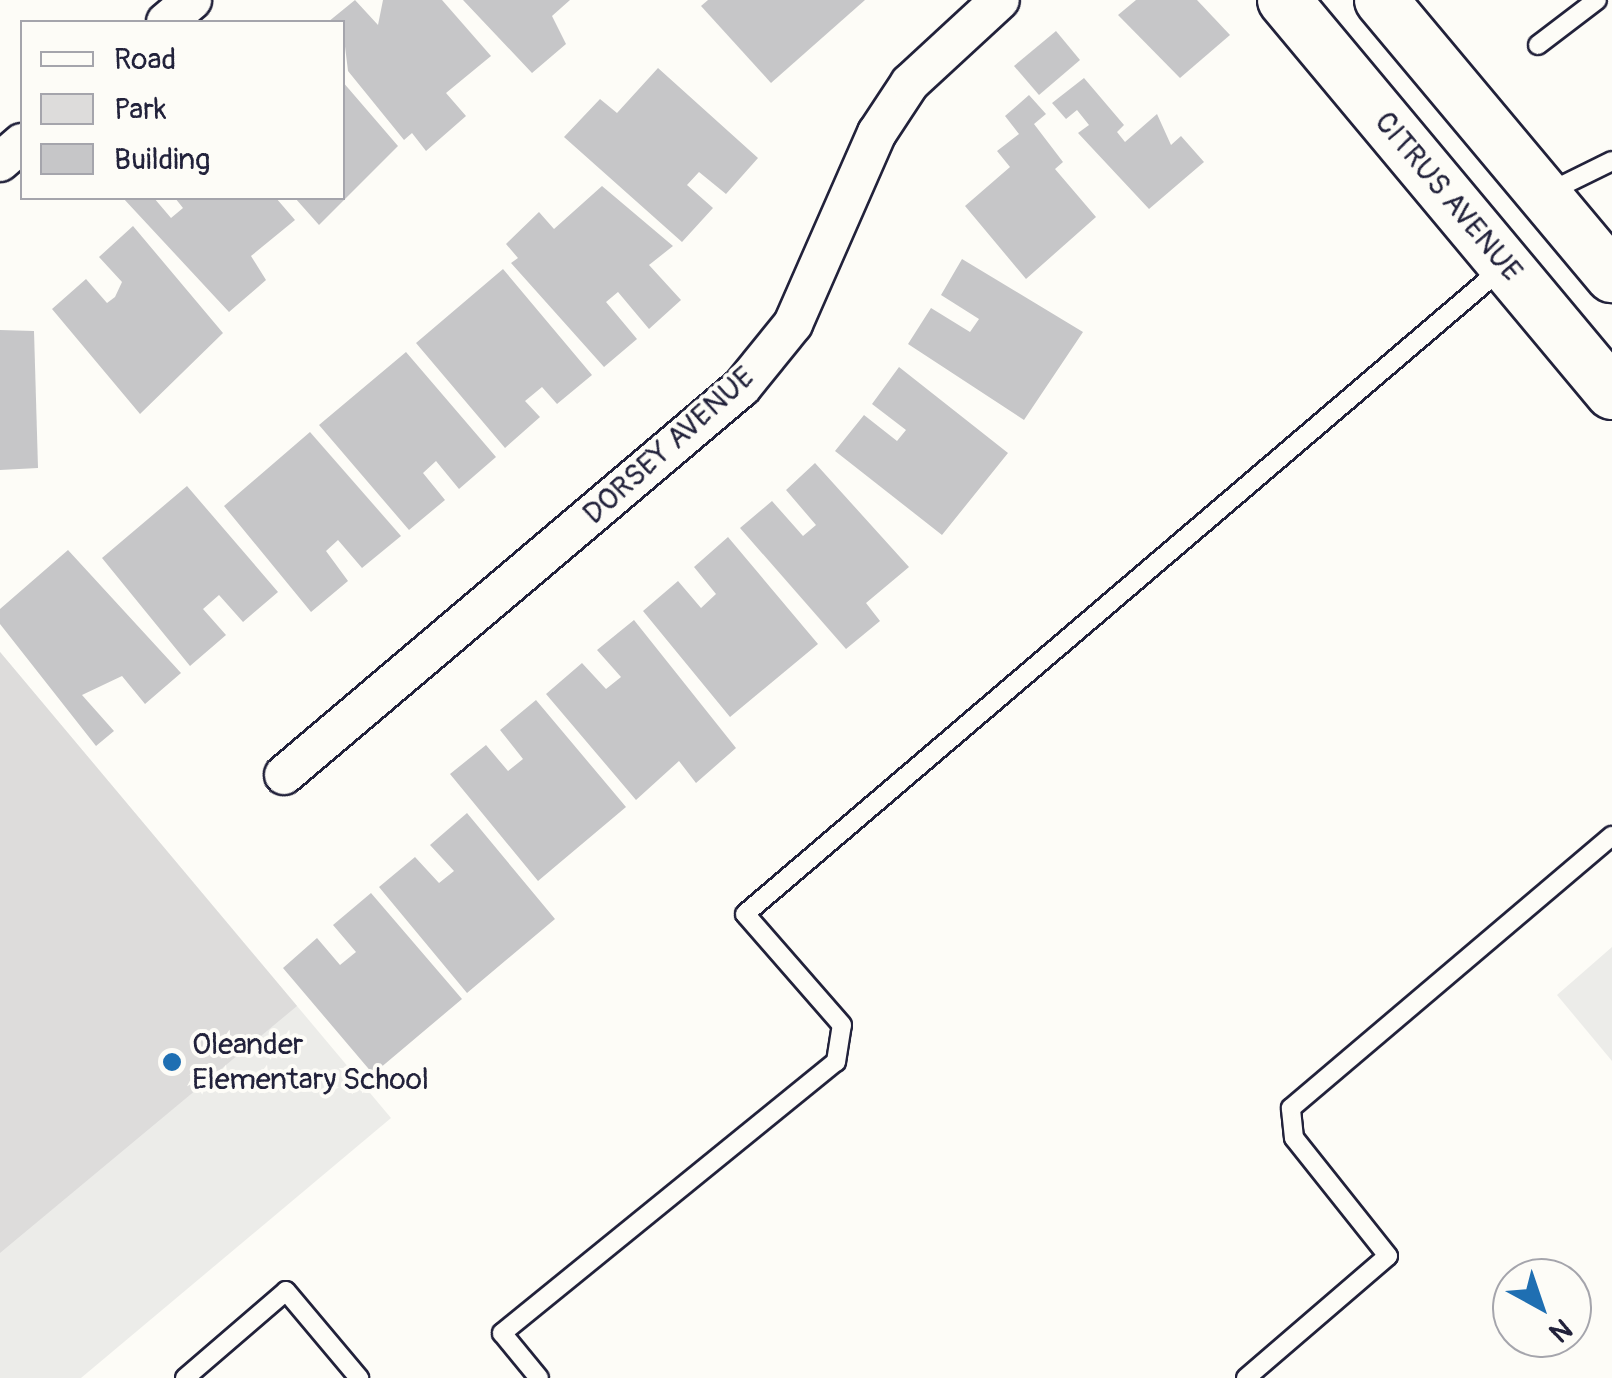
<!DOCTYPE html>
<html>
<head>
<meta charset="utf-8">
<style>
	body { margin:0 }
	#map { position:relative; width:1612px; height:1378px; overflow:hidden; background:#fdfcf7; font-family:Pangolin,sans-serif }
	div>[style] { position:absolute }
	.built>* { inset:0; background:#ecece9 }
	.green>* { inset:0; background:#dddcdb }
	.building>* { inset:0; background:#c6c6c8 }
	.roads { filter:drop-shadow(2px 0 #22223b) drop-shadow(-2px 0 #22223b) drop-shadow(0 2px #22223b) drop-shadow(0 -2px #22223b) }
	.service>* { height:18px; margin:-9px; padding:0 9px; transform-origin:9px; border-radius:9px; background:#fdfcf7 }
	.minor>* { height:38px; margin:-19px; padding:0 19px; transform-origin:19px; border-radius:19px; background:#fdfcf7 }
	.secondary>* { height:52px; margin:-26px; padding:0 26px; transform-origin:26px; border-radius:26px; background:#fdfcf7 }
	.dots>* { width:28px; height:28px; translate:-50% -50%; box-sizing:border-box; border:5px solid #fdfcf7; border-radius:50% }
	span { translate:-50% -50%; white-space:nowrap; text-align:center; line-height:1.15; -webkit-text-stroke:8px #fdfcf7; paint-order:stroke }
	.street-label { font-size:30px; color:#22223b }
	.poi-label { font-size:30px; color:#22223b }
	.left { translate:0 -50%; text-align:left }
	.legend { position:absolute; left:20px; top:20px; width:325px; height:180px; box-sizing:border-box; background:#fdfcf7; border:2px solid #a5a5ac; margin:0; padding:12px 18px; list-style:none; font-size:30px; color:#22223b }
	.legend li { display:flex; align-items:center; gap:20px; height:50px }
	.legend b { width:50px; border:2px solid #a5a5ac }
	.north { position:absolute; left:1492px; top:1258px; width:100px; height:100px; box-sizing:border-box; background:#fdfcf7; border:2px solid #a5a5ac; border-radius:50%; rotate:140deg; font-size:28px; font-weight:700; line-height:40px; text-align:center; color:#22223b }
	.north::after { content:''; display:block; margin:auto; width:35px; height:45px; background:#1f6fb2; clip-path:polygon(50% 0,100% 100%,50% 72%,0 100%) }
</style>
</head>
<body>
<div id="map">
	<div class="built">
		<i style="clip-path:polygon(0 652px,391px 1118px,81px 1378px,0 1378px)"></i>
		<i style="clip-path:polygon(1612px 947px,1612px 1061px,1557px 995px)"></i>
	</div>
	<div class="green">
		<i style="clip-path:polygon(0 652px,297px 1006px,0 1253px)"></i>
	</div>
	<div class="building">
		<i style="clip-path:polygon(355px 0,378px 25px,383px 0,442px 0,491px 56px,446px 93px,466px 116px,426px 151px,412px 133px,404px 140px,348px 71px,342px 22px,328px 22px)"></i>
		<i style="clip-path:polygon(463px 0,570px 0,552px 16px,566px 44px,532px 73px)"></i>
		<i style="clip-path:polygon(708px 0,865px 0,771px 83px,701px 6px)"></i>
		<i style="clip-path:polygon(1136px 0,1197px 0,1230px 35px,1180px 78px,1118px 15px)"></i>
		<i style="clip-path:polygon(1056px 31px,1080px 60px,1039px 95px,1014px 66px)"></i>
		<i style="clip-path:polygon(658px 68px,758px 158px,726px 194px,699px 172px,687px 185px,713px 208px,682px 242px,564px 137px,600px 99px,617px 113px)"></i>
		<i style="clip-path:polygon(1084px 78px,1124px 125px,1117px 132px,1125px 142px,1157px 114px,1171px 145px,1181px 136px,1204px 162px,1149px 209px,1078px 133px,1089px 125px,1077px 110px,1066px 119px,1052px 103px)"></i>
		<i style="clip-path:polygon(342px 81px,398px 146px,319px 225px,295px 198px,342px 198px)"></i>
		<i style="clip-path:polygon(1029px 95px,1046px 114px,1034px 124px,1063px 162px,1055px 169px,1096px 217px,1026px 279px,965px 206px,1010px 167px,997px 151px,1019px 134px,1005px 116px)"></i>
		<i style="clip-path:polygon(602px 186px,673px 246px,649px 265px,681px 300px,649px 329px,618px 292px,606px 302px,637px 339px,604px 367px,511px 263px,518px 258px,506px 244px,539px 212px,554px 229px)"></i>
		<i style="clip-path:polygon(123px 198px,154px 198px,171px 218px,183px 208px,175px 198px,276px 198px,295px 220px,251px 256px,266px 280px,229px 312px)"></i>
		<i style="clip-path:polygon(133px 226px,223px 333px,140px 414px,52px 309px,86px 279px,107px 303px,115px 297px,122px 282px,99px 257px)"></i>
		<i style="clip-path:polygon(962px 259px,1083px 332px,1024px 420px,908px 344px,931px 308px,970px 332px,979px 319px,941px 295px)"></i>
		<i style="clip-path:polygon(503px 269px,592px 375px,557px 404px,542px 387px,525px 401px,540px 417px,505px 448px,416px 343px)"></i>
		<i style="clip-path:polygon(0 330px,34px 331px,38px 468px,0 470px)"></i>
		<i style="clip-path:polygon(406px 352px,496px 457px,459px 489px,436px 461px,423px 473px,445px 500px,409px 530px,319px 425px)"></i>
		<i style="clip-path:polygon(899px 367px,1008px 453px,942px 535px,835px 451px,864px 415px,897px 441px,906px 430px,872px 404px)"></i>
		<i style="clip-path:polygon(310px 432px,401px 536px,362px 568px,338px 540px,326px 551px,348px 581px,311px 612px,224px 506px)"></i>
		<i style="clip-path:polygon(815px 463px,909px 567px,866px 603px,880px 621px,846px 649px,740px 528px,772px 501px,803px 536px,816px 525px,786px 490px)"></i>
		<i style="clip-path:polygon(187px 486px,278px 592px,243px 622px,219px 595px,203px 609px,226px 635px,190px 666px,102px 558px)"></i>
		<i style="clip-path:polygon(728px 537px,818px 644px,730px 717px,643px 611px,678px 581px,701px 608px,716px 594px,694px 567px)"></i>
		<i style="clip-path:polygon(68px 550px,181px 673px,145px 704px,122px 676px,82px 695px,114px 731px,96px 746px,0 624px,0 609px)"></i>
		<i style="clip-path:polygon(634px 620px,736px 748px,696px 783px,679px 761px,636px 800px,546px 694px,582px 663px,606px 689px,621px 677px,597px 650px)"></i>
		<i style="clip-path:polygon(536px 700px,626px 807px,538px 881px,450px 774px,486px 745px,508px 771px,523px 759px,500px 730px)"></i>
		<i style="clip-path:polygon(467px 813px,555px 919px,467px 993px,379px 887px,415px 857px,439px 883px,454px 871px,430px 845px)"></i>
		<i style="clip-path:polygon(371px 893px,462px 999px,373px 1074px,283px 968px,317px 938px,340px 965px,356px 952px,333px 925px)"></i>
	</div>
	<div class="roads">
		<div class="service">
			<i style="left:1538px;top:45px;width:74px;rotate:-37.3deg"></i>
			<i style="left:1549px;top:192px;width:70px;rotate:-26.2deg"></i>
			<i style="left:185px;top:1378px;width:133px;rotate:-40.7deg"></i>
			<i style="left:286px;top:1291px;width:114px;rotate:50deg"></i>
			<i style="left:539px;top:1378px;width:58px;rotate:-129.4deg"></i>
			<i style="left:502px;top:1333px;width:430px;rotate:-39.1deg"></i>
			<i style="left:836px;top:1062px;width:37px;rotate:-81deg"></i>
			<i style="left:842px;top:1025px;width:147px;rotate:-131.1deg"></i>
			<i style="left:745px;top:914px;width:994px;rotate:-40.47deg"></i>
			<i style="left:1246px;top:1378px;width:187px;rotate:-40.7deg"></i>
			<i style="left:1388px;top:1256px;width:151px;rotate:-128.5deg"></i>
			<i style="left:1294px;top:1138px;width:30px;rotate:-96deg"></i>
			<i style="left:1291px;top:1108px;width:421px;rotate:-40.3deg"></i>
		</div>
		<div class="minor">
			<i style="left:166px;top:22px;width:34px;rotate:-40deg"></i>
			<i style="left:0;top:162px;width:29px;rotate:-41deg"></i>
			<i style="left:284px;top:775px;width:600px;rotate:-40.27deg"></i>
			<i style="left:742px;top:387px;width:81px;rotate:-51deg"></i>
			<i style="left:793px;top:324px;width:209px;rotate:-66.3deg"></i>
			<i style="left:877px;top:133px;width:60px;rotate:-56.6deg"></i>
			<i style="left:910px;top:83px;width:122px;rotate:-42.7deg"></i>
		</div>
		<div class="secondary">
			<i style="left:1284px;top:0;width:512px;rotate:50.15deg"></i>
			<i style="left:1381px;top:0;width:360px;rotate:50.1deg"></i>
		</div>
	</div>
	<div class="dots">
		<i style="left:172px;top:1062px;background:#1f6fb2"></i>
	</div>
	<div class="street-label">
		<span style="left:1448px;top:197px;rotate:50deg">CITRUS AVENUE</span>
		<span style="left:669px;top:446px;rotate:-42deg">DORSEY AVENUE</span>
	</div>
	<div class="poi-label">
		<span class="left" style="left:192px;top:1062px">Oleander<br>Elementary School</span>
	</div>
	<ul class="legend">
	<li><b style="height:12px;background:#fdfcf7"></b>Road</li>
	<li><b style="height:28px;background:#dddcdb"></b>Park</li>
	<li><b style="height:28px;background:#c6c6c8"></b>Building</li>
	</ul>
	<div class="north">N</div>
</div>
</body>
</html>
